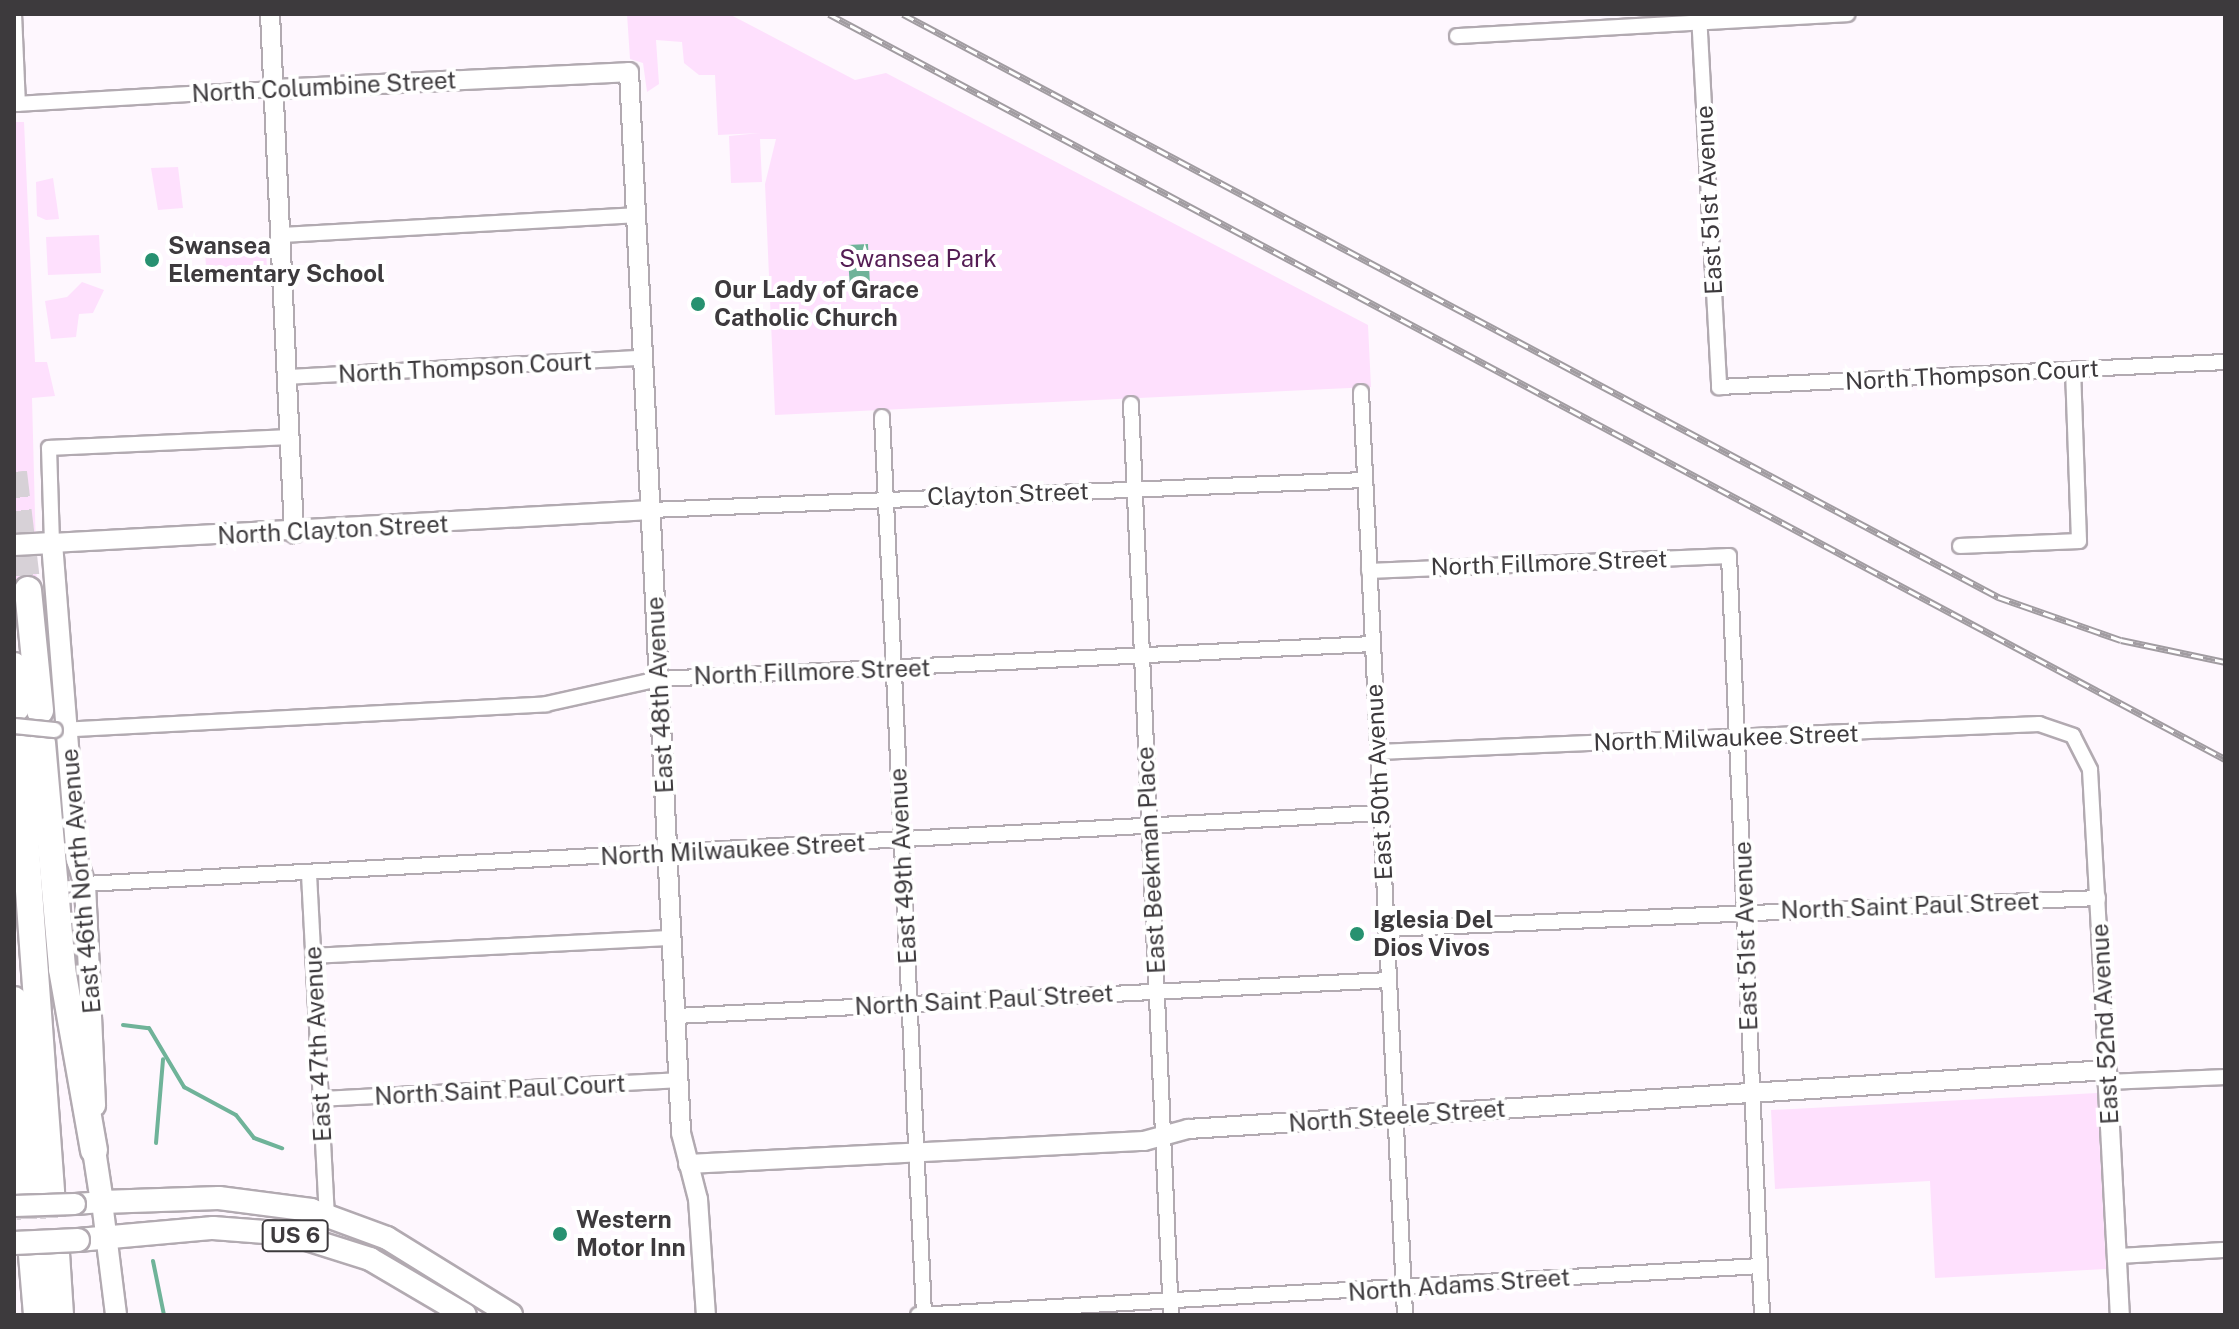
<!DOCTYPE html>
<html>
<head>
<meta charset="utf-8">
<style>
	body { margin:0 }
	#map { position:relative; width:2239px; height:1329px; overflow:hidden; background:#fef7fe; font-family:"Public Sans",sans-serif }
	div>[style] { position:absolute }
	.green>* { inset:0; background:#fee0fd }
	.water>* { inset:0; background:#6fb399 }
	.stream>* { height:4px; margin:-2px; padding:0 2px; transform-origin:2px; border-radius:2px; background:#6fb399 }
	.motorway-tunnel>* { height:26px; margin-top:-13px; transform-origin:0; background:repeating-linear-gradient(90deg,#d7d1d7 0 26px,transparent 0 39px) }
	.roads { filter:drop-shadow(2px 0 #b2aab1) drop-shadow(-2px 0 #b2aab1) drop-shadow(0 2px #b2aab1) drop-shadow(0 -2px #b2aab1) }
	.minor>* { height:14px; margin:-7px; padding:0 7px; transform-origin:7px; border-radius:7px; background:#fff }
	.tertiary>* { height:18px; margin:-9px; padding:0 9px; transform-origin:9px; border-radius:9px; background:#fff }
	.secondary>* { height:20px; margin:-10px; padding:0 10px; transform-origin:10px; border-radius:10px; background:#fff }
	.trunk>* { height:22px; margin:-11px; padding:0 11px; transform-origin:11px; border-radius:11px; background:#fff }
	.motorway>* { height:26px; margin:-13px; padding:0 13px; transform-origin:13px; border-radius:13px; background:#fff }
	.rail>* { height:7px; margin-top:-3.5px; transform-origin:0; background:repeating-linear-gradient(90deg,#fff 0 12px,#a19ca1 0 24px); box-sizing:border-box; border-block:2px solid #a19ca1 }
	.bridges { filter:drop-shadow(2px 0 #b2aab1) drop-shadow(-2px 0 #b2aab1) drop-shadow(0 2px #b2aab1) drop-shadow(0 -2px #b2aab1) }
	.minor-bridge>* { height:14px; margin:-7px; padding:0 7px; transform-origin:7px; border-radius:7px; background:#fff }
	.secondary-bridge>* { height:20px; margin:-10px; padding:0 10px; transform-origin:10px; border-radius:10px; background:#fff }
	.trunk-bridge>* { height:22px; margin:-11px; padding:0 11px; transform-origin:11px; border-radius:11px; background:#fff }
	.dots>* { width:22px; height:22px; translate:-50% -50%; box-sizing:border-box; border:4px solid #fff; border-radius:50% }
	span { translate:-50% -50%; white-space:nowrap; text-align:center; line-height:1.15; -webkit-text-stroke:8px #fff; paint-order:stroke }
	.shield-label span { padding:2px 6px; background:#fff; border:2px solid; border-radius:6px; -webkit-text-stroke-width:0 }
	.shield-label { font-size:22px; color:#3d3a3d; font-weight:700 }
	.street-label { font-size:24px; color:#3d3a3d }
	.poi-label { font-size:24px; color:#3d3a3d; font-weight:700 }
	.left { translate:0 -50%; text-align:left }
	.park-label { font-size:24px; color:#541d54 }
	.frame { position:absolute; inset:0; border:16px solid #3d3a3d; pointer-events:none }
</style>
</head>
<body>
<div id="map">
	<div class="green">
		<i style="clip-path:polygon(627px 14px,729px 14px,855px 80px,886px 73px,1368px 325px,1371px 387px,775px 415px,765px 184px,776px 139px,760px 139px,762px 182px,731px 183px,729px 136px,760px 133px,718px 135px,715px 75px,699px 75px,684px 63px,682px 42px,656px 40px,659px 84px,647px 92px,643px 63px,630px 59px)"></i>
		<i style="clip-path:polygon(14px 122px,24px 122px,35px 362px,47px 362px,55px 396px,32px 398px,37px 590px,14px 591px)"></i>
		<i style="clip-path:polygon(178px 167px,183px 208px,158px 210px,151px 168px)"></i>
		<i style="clip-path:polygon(53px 178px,59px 219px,46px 220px,37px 216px,36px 182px)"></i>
		<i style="clip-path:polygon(99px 235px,101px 273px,48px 275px,46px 237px)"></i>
		<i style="clip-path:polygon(266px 249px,267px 270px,206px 266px,205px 252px)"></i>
		<i style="clip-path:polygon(82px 282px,104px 290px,93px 313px,79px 314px,76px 337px,51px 339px,45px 301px,67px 297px)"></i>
		<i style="clip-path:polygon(2097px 1093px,2106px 1269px,1935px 1278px,1930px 1181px,1775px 1189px,1771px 1110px)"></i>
	</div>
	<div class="water">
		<i style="clip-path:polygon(868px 244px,870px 286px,850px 287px,847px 245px)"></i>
	</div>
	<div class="stream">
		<i style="left:123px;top:1025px;width:26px;rotate:7deg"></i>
		<i style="left:149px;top:1028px;width:69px;rotate:59.3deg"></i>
		<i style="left:184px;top:1087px;width:59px;rotate:28.3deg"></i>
		<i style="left:236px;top:1115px;width:29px;rotate:52deg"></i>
		<i style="left:254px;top:1138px;width:30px;rotate:20deg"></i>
		<i style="left:156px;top:1143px;width:84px;rotate:-85.2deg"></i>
		<i style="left:153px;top:1261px;width:55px;rotate:78.5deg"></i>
	</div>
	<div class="motorway-tunnel">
		<i style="left:14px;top:472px;width:119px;rotate:83.2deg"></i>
		<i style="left:51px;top:1192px;width:61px;rotate:85.3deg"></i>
		<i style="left:28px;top:1193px;width:62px;rotate:86.3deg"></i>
	</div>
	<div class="roads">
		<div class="minor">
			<i style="left:14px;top:14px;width:90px;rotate:87.5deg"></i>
			<i style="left:1699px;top:14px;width:374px;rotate:86.9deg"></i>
			<i style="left:1719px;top:387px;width:507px;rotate:-2.83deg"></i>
			<i style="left:1457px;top:36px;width:391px;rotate:-3.2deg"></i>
			<i style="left:14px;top:104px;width:259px;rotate:-3.3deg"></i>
			<i style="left:280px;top:235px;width:357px;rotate:-3.2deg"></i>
			<i style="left:287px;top:377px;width:357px;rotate:-3.1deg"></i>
			<i style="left:1361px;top:392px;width:924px;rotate:87.27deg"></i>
			<i style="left:1131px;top:404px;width:912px;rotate:87.49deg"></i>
			<i style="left:882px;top:417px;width:899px;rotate:87.32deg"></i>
			<i style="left:651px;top:510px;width:715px;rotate:-2.41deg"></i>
			<i style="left:52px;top:543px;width:95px;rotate:-91.8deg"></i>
			<i style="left:49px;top:448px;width:240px;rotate:-2.6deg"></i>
			<i style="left:1960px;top:546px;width:119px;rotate:-2.4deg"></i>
			<i style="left:2079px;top:541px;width:171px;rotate:-92deg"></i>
			<i style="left:1369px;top:571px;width:360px;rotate:-2.4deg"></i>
			<i style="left:1729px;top:556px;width:760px;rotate:87.51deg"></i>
			<i style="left:58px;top:730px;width:489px;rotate:-3deg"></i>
			<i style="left:546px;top:704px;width:116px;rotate:-12.5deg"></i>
			<i style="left:659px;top:679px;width:715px;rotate:-2.81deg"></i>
			<i style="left:1378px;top:752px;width:662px;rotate:-2.43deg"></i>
			<i style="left:2039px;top:724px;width:36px;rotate:19deg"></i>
			<i style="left:2073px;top:736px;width:38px;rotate:63deg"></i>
			<i style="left:2090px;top:770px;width:300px;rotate:86.8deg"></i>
			<i style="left:309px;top:874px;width:340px;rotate:87deg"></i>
			<i style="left:85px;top:884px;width:1298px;rotate:-3.14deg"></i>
			<i style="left:1386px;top:929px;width:713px;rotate:-2.49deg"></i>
			<i style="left:313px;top:956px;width:359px;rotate:-2.9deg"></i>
			<i style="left:676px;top:1016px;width:713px;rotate:-2.89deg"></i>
			<i style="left:2108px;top:1082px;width:117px;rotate:-2.4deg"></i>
			<i style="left:320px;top:1099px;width:360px;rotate:-3deg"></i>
			<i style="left:2117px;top:1256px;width:108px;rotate:-3.2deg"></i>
			<i style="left:918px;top:1315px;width:842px;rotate:-3.33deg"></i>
		</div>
		<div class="tertiary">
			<i style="left:270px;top:14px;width:520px;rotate:87.35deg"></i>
			<i style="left:273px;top:89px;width:356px;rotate:-2.7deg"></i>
			<i style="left:629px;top:72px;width:1062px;rotate:87.19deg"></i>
			<i style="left:681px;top:1133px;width:68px;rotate:75.6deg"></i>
			<i style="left:698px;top:1199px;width:116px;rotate:86.1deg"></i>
			<i style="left:52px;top:543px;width:600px;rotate:-3.15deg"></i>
			<i style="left:688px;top:1164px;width:457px;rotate:-2.9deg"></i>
			<i style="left:1144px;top:1141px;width:46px;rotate:-15.3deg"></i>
			<i style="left:1188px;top:1129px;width:921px;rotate:-3.67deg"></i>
			<i style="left:2107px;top:1070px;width:245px;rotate:87deg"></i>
		</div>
		<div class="secondary">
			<i style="left:14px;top:545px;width:38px;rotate:-3deg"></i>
			<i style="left:52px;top:543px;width:318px;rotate:85.5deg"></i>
			<i style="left:77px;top:860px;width:25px;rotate:72deg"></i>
			<i style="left:85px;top:884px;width:222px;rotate:87.4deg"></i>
			<i style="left:75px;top:1204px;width:27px;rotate:-4deg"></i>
			<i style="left:102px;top:1202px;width:114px;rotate:82.9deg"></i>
		</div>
		<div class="trunk">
			<i style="left:94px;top:1150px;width:53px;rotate:81.3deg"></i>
			<i style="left:102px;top:1202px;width:117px;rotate:-2deg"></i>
			<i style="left:219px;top:1198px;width:93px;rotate:7.4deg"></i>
			<i style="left:311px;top:1210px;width:81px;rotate:20.2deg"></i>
			<i style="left:387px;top:1238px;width:146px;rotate:31.8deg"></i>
			<i style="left:78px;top:1240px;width:136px;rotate:-5.1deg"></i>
			<i style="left:213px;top:1228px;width:78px;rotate:4.4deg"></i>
			<i style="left:291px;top:1234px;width:83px;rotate:17.6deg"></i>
			<i style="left:370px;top:1259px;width:110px;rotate:30.5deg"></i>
		</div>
		<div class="motorway">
			<i style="left:28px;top:590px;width:121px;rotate:84.3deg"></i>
			<i style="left:14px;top:666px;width:42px;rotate:87.3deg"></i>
			<i style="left:18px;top:741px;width:452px;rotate:85.8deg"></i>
			<i style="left:42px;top:743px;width:227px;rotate:84.9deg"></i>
			<i style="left:62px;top:969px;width:184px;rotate:80deg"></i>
			<i style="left:14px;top:1000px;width:194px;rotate:85.9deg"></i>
			<i style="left:56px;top:1253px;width:62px;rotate:86.3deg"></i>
			<i style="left:32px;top:1255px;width:60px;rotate:85.2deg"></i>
		</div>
	</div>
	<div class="rail">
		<i style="left:829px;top:14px;width:1582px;rotate:28.09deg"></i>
		<i style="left:903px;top:14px;width:1241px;rotate:28.03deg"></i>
		<i style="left:1998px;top:597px;width:130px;rotate:19.3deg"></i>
		<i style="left:2121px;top:640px;width:106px;rotate:11.9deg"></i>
	</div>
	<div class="bridges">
		<div class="minor-bridge">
			<i style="left:14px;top:726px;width:41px;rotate:5.6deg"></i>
		</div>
		<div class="secondary-bridge">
			<i style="left:14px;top:1206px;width:61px;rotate:-1.9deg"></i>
		</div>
		<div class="trunk-bridge">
			<i style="left:14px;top:1243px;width:64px;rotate:-2.7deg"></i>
		</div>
	</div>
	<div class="dots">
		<i style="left:152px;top:260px;background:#279170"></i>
		<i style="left:698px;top:304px;background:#279170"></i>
		<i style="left:1357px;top:934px;background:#279170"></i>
		<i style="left:560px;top:1234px;background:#279170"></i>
	</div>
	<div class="shield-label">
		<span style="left:295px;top:1236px">US 6</span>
	</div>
	<div class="street-label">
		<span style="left:324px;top:87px;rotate:-3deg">North Columbine Street</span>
		<span style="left:1709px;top:200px;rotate:-93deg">East 51st Avenue</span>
		<span style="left:465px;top:368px;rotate:-3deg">North Thompson Court</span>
		<span style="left:1972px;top:375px;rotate:-3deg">North Thompson Court</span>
		<span style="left:1008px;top:494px;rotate:-2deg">Clayton Street</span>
		<span style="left:333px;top:530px;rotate:-3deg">North Clayton Street</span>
		<span style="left:1549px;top:563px;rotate:-2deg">North Fillmore Street</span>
		<span style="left:812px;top:672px;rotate:-2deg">North Fillmore Street</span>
		<span style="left:660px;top:695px;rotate:-93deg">East 48th Avenue</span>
		<span style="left:1726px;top:738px;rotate:-2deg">North Milwaukee Street</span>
		<span style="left:1379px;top:782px;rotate:-93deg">East 50th Avenue</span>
		<span style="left:733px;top:850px;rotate:-3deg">North Milwaukee Street</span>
		<span style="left:1151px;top:860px;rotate:-93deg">East Beekman Place</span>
		<span style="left:903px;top:866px;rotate:-93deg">East 49th Avenue</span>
		<span style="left:81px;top:881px;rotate:-95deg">East 46th North Avenue</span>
		<span style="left:1910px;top:906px;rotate:-2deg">North Saint Paul Street</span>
		<span style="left:1746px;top:936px;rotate:-92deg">East 51st Avenue</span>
		<span style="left:984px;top:1000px;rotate:-3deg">North Saint Paul Street</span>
		<span style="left:2105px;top:1024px;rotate:-93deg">East 52nd Avenue</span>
		<span style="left:318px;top:1044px;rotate:-93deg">East 47th Avenue</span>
		<span style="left:500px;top:1090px;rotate:-3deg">North Saint Paul Court</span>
		<span style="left:1397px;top:1116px;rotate:-4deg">North Steele Street</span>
		<span style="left:1459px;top:1285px;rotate:-4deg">North Adams Street</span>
	</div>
	<div class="poi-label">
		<span class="left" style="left:168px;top:260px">Swansea<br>Elementary School</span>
		<span class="left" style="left:714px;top:304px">Our Lady of Grace<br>Catholic Church</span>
		<span class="left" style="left:1373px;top:934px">Iglesia Del<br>Dios Vivos</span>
		<span class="left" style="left:576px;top:1234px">Western<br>Motor Inn</span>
	</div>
	<div class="park-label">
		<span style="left:918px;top:259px">Swansea Park</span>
	</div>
	<div class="frame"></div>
</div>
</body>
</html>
